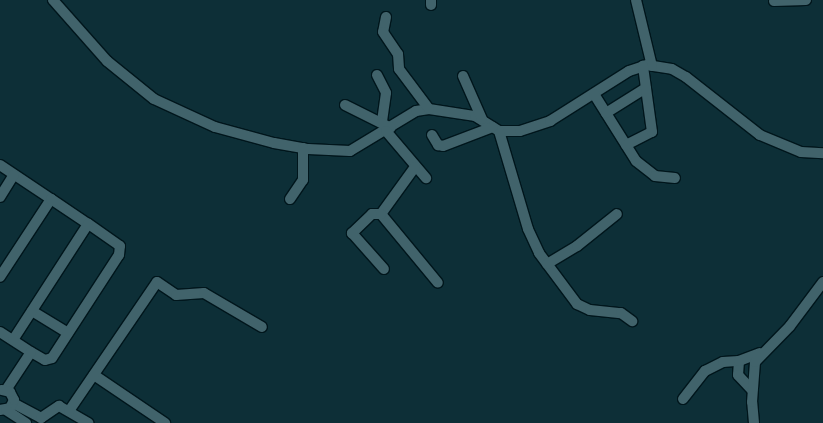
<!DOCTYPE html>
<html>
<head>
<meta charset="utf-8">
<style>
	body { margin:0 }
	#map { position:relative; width:823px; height:423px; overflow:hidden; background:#0d2f37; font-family:"Titillium Web",sans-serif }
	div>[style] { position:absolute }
	.roads { filter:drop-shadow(1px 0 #00161c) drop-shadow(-1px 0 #00161c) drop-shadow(0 1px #00161c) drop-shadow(0 -1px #00161c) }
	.minor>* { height:10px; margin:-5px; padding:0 5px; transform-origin:5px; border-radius:5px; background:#41636b }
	span { translate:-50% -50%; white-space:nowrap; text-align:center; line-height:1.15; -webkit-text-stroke:5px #0d2f37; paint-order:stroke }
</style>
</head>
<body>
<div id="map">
	<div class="roads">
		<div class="minor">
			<i style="left:53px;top:0;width:81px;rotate:48.5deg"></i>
			<i style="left:107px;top:61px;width:60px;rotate:39deg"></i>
			<i style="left:154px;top:99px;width:67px;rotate:24.7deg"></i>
			<i style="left:215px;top:127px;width:61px;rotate:15.2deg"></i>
			<i style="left:274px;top:143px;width:35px;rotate:10deg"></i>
			<i style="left:308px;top:149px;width:42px;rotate:2.7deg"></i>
			<i style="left:350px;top:151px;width:77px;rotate:-31.2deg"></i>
			<i style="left:416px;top:111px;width:13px;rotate:-9deg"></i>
			<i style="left:429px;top:109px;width:47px;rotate:8.7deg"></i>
			<i style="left:475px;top:116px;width:28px;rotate:32deg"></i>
			<i style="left:499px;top:131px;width:21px"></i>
			<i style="left:520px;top:131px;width:32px;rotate:-18deg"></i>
			<i style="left:550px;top:121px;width:93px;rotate:-32.3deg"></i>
			<i style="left:629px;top:71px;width:19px;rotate:-18deg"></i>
			<i style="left:647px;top:65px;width:25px;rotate:9deg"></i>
			<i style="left:672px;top:69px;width:16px;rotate:30deg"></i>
			<i style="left:686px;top:77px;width:94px;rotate:38.1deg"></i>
			<i style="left:760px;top:135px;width:44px;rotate:22.5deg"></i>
			<i style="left:801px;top:152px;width:22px;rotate:3deg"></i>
			<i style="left:431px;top:0;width:5px;rotate:90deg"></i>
			<i style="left:636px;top:0;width:68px;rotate:76.4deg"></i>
			<i style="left:774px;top:1px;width:32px;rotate:-2deg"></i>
			<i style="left:386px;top:17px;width:15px;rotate:101deg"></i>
			<i style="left:383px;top:32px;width:27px;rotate:56deg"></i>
			<i style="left:398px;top:54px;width:15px;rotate:86deg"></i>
			<i style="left:399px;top:69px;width:50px;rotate:53.1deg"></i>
			<i style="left:377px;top:75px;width:20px;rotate:63deg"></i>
			<i style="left:386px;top:93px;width:30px;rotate:98deg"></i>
			<i style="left:463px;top:76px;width:47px;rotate:66.2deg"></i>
			<i style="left:594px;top:94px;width:79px;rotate:57.9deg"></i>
			<i style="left:636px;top:161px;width:24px;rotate:38deg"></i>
			<i style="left:655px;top:176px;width:20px;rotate:6deg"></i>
			<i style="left:345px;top:105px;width:51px;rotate:26.6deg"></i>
			<i style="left:606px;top:113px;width:47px;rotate:-32deg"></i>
			<i style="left:386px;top:131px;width:62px;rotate:49.6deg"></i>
			<i style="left:499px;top:131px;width:102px;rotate:73.5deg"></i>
			<i style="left:528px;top:229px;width:26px;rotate:65deg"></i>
			<i style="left:539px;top:253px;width:64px;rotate:53.3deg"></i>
			<i style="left:577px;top:304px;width:14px;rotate:25deg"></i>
			<i style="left:590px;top:310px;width:31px;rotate:6deg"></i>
			<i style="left:621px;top:313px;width:14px;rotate:36deg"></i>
			<i style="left:432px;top:135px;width:12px;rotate:59deg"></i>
			<i style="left:438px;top:145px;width:5px;rotate:11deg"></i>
			<i style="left:443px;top:146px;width:53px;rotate:-20.8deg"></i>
			<i style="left:626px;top:145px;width:29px;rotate:-27deg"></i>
			<i style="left:652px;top:132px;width:67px;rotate:-97.8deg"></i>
			<i style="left:0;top:165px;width:61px;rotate:33.7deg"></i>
			<i style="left:51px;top:199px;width:93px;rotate:123.2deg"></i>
			<i style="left:415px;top:167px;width:58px;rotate:125.9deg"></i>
			<i style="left:381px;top:214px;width:89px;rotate:50.4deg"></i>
			<i style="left:0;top:197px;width:26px;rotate:-58deg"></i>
			<i style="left:51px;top:199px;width:45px;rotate:34deg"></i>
			<i style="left:290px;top:199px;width:23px;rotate:-56deg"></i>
			<i style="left:303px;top:180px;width:32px;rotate:-90deg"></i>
			<i style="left:381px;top:214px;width:9px;rotate:180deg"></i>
			<i style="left:372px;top:214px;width:28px;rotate:136deg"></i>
			<i style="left:352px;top:233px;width:48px;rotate:48.4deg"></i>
			<i style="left:547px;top:264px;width:35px;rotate:-31deg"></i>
			<i style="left:577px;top:246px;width:51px;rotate:-38.7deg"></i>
			<i style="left:32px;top:311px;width:42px;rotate:31.4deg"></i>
			<i style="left:0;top:332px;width:37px;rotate:33deg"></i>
			<i style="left:31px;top:352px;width:16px;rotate:30deg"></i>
			<i style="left:45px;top:360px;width:7px;rotate:-16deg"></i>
			<i style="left:52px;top:358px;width:123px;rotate:-57deg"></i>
			<i style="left:119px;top:255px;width:9px;rotate:-84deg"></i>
			<i style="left:120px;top:246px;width:39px;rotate:-145deg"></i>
			<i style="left:88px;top:224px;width:138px;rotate:122.9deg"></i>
			<i style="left:739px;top:361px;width:14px;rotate:94deg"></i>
			<i style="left:738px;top:375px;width:21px;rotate:47deg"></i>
			<i style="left:94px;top:375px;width:86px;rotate:34.1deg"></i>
			<i style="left:6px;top:390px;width:45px;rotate:-56.7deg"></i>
			<i style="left:683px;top:399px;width:36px;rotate:-52deg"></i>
			<i style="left:705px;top:371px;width:20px;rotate:-27deg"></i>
			<i style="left:723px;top:362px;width:16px;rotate:-4deg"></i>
			<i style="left:739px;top:361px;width:22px;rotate:-21deg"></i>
			<i style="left:13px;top:403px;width:32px;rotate:28deg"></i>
			<i style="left:41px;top:418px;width:22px;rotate:-34deg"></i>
			<i style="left:59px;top:406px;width:34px;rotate:30deg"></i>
			<i style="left:0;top:410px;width:10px;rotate:-11deg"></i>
			<i style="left:10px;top:408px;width:9px;rotate:-63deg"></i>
			<i style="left:14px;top:400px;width:9px;rotate:-117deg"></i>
			<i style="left:10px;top:392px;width:9px;rotate:-167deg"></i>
			<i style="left:6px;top:410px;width:24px;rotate:33deg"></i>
			<i style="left:69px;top:411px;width:156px;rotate:-55.7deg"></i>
			<i style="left:157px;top:282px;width:23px;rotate:34deg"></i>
			<i style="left:176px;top:295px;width:28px;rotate:-4deg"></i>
			<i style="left:204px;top:293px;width:67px;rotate:30.4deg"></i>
			<i style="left:754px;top:423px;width:21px;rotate:-95deg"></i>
			<i style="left:752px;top:402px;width:40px;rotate:-85.7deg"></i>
			<i style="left:755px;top:362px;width:50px;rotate:-45.8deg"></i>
			<i style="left:790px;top:326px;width:55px;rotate:-53.1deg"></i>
		</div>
	</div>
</div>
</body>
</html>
